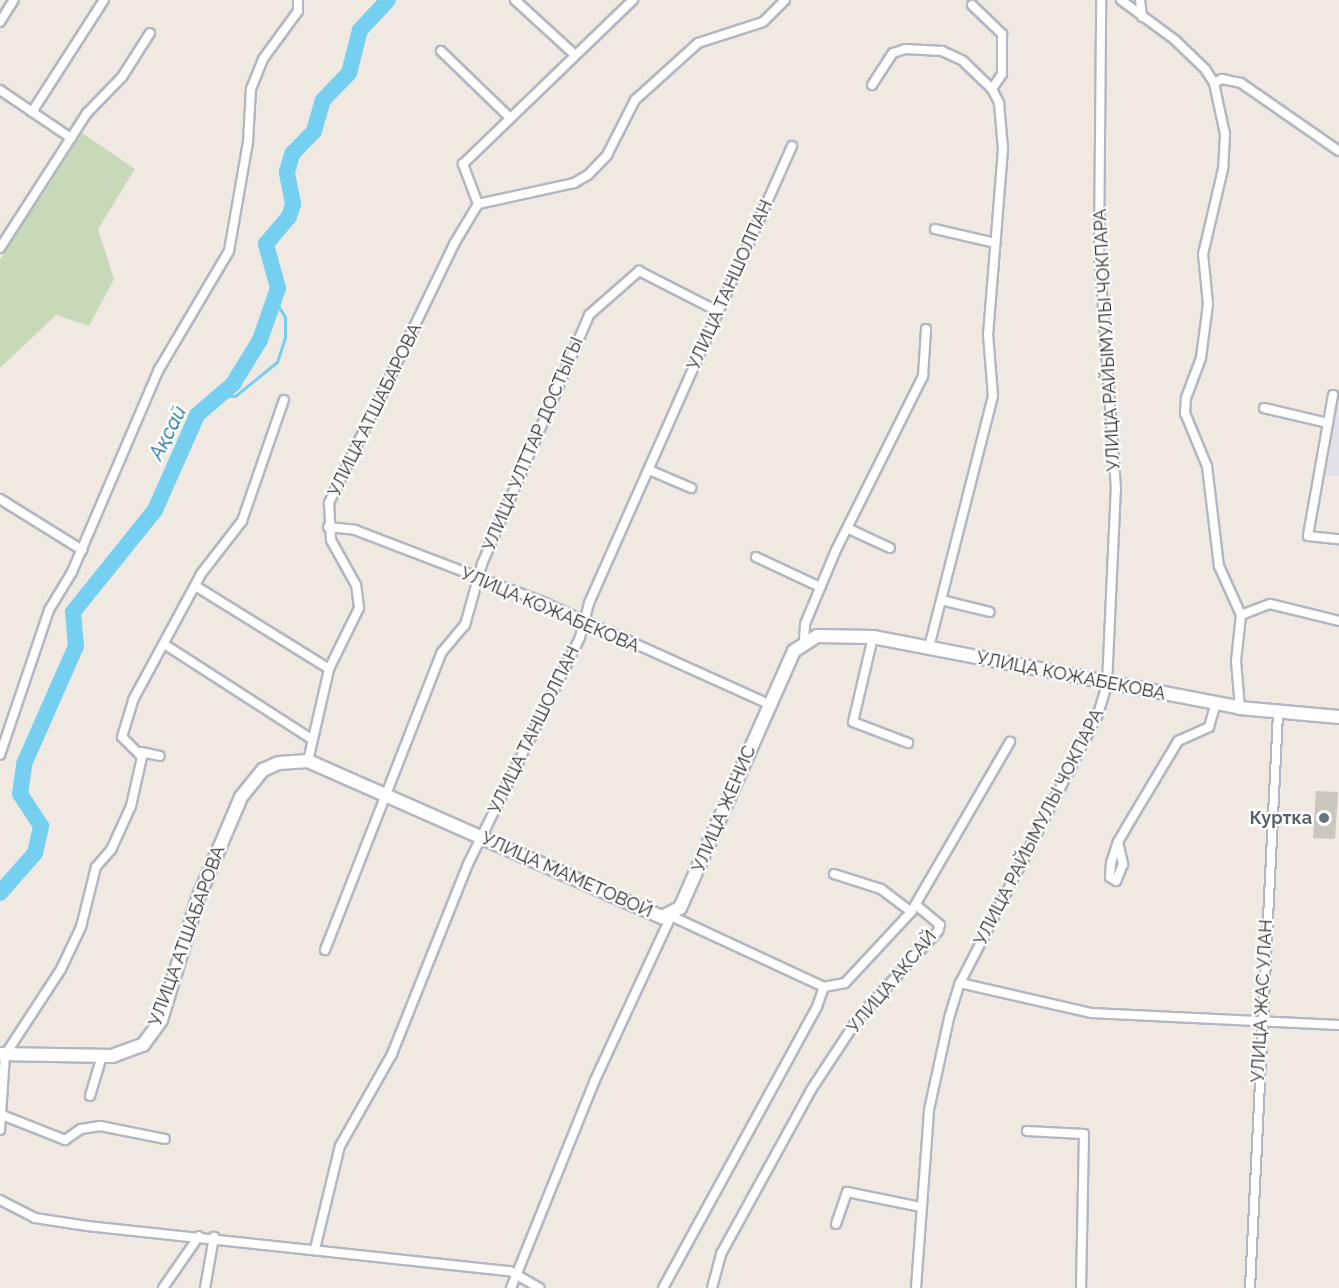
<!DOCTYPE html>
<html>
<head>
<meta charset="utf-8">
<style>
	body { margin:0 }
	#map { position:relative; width:1339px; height:1288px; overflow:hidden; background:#efe9e1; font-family:Raleway,sans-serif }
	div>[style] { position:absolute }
	.industrial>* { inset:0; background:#e3e1e8 }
	.cemetery>* { inset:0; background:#c8d9b8 }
	.stream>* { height:3px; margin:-1.5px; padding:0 1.5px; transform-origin:1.5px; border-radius:1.5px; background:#75cff0 }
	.river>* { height:16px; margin:-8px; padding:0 8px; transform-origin:8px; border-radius:8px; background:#75cff0 }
	.building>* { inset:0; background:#cbc7bf }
	.roads { filter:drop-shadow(2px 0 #b4b7c1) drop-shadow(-2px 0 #b4b7c1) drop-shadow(0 2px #b4b7c1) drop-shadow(0 -2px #b4b7c1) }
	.minor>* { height:8px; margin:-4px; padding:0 4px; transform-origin:4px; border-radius:4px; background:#fff }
	.secondary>* { height:12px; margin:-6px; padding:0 6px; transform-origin:6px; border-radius:6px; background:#fff }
	.dots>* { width:16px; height:16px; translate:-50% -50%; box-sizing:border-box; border:3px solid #fff; border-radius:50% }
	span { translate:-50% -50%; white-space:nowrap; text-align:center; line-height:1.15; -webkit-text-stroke:4.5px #fff; paint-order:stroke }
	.street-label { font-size:18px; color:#2e2e2e }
	.worship-label { font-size:18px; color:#5b616d; font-weight:700 }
	.right { translate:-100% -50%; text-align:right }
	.water-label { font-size:20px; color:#0d6fa3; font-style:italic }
</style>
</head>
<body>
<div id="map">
	<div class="industrial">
		<i style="clip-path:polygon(1339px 391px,1339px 476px,1325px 476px)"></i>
	</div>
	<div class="cemetery">
		<i style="clip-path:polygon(82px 133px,135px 169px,98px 229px,114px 279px,89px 326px,56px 315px,0 368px,0 260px)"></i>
	</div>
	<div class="stream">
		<i style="left:218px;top:396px;width:17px"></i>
		<i style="left:235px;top:396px;width:54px;rotate:-39deg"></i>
		<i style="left:277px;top:362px;width:25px;rotate:-72deg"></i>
		<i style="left:285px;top:338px;width:21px;rotate:-90deg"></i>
		<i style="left:285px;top:317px;width:17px;rotate:-121deg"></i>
	</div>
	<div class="river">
		<i style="left:0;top:893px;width:53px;rotate:-48.8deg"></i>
		<i style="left:35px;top:853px;width:28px;rotate:-77deg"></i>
		<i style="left:41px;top:826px;width:38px;rotate:-123deg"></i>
		<i style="left:20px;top:794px;width:30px;rotate:-82deg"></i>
		<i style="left:24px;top:764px;width:129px;rotate:-66.2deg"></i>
		<i style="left:76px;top:646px;width:34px;rotate:-95deg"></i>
		<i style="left:73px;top:612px;width:131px;rotate:-51.2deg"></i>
		<i style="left:155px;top:510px;width:104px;rotate:-66.1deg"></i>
		<i style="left:197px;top:415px;width:48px;rotate:-40.7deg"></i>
		<i style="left:233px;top:384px;width:52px;rotate:-58.5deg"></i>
		<i style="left:260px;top:340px;width:55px;rotate:-70.9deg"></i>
		<i style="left:278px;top:288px;width:46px;rotate:-105.3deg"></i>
		<i style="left:266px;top:244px;width:35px;rotate:-50deg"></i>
		<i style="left:289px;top:217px;width:14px;rotate:-73deg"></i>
		<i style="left:293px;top:204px;width:33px;rotate:-101deg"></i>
		<i style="left:287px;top:172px;width:19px;rotate:-74deg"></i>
		<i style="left:292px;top:154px;width:32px;rotate:-46deg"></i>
		<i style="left:314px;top:131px;width:32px;rotate:-74deg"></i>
		<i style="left:323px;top:100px;width:37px;rotate:-46deg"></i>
		<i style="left:349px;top:73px;width:44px;rotate:-75.7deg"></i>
		<i style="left:360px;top:30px;width:41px;rotate:-47deg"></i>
	</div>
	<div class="building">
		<i style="clip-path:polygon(1316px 791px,1338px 792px,1335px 839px,1313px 838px)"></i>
	</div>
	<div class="roads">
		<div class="minor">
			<i style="left:515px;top:0;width:80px;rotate:42.5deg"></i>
			<i style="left:1121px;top:0;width:67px;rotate:36.5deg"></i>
			<i style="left:1175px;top:40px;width:42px;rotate:44deg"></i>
			<i style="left:1205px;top:69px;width:17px;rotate:57deg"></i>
			<i style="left:1214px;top:83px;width:52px;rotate:77.8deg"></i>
			<i style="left:1225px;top:134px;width:35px;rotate:93deg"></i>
			<i style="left:1223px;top:169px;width:87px;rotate:103.2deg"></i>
			<i style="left:1203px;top:254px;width:50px;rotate:84.3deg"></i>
			<i style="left:1208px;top:304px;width:54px;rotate:97.4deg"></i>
			<i style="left:1201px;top:358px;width:43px;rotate:110.6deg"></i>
			<i style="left:1186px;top:398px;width:15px;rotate:94deg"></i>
			<i style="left:1185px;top:413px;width:57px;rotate:67.5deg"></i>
			<i style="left:1207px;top:466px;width:101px;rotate:83.2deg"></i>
			<i style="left:1219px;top:566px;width:54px;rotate:65.8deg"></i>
			<i style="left:1241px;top:615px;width:46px;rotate:96.2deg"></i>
			<i style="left:1236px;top:661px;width:47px;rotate:85.1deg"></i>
			<i style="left:1140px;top:0;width:17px;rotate:83deg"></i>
			<i style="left:972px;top:5px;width:42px;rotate:44deg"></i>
			<i style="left:1002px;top:34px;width:40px;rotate:90deg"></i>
			<i style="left:1002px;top:74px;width:18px;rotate:124deg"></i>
			<i style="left:0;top:22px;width:26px;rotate:-58deg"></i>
			<i style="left:441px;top:51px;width:93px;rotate:44.1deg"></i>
			<i style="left:1214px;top:83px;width:9px;rotate:-27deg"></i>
			<i style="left:1222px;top:79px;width:19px;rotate:12deg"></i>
			<i style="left:1241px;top:83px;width:119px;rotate:34.8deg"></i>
			<i style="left:872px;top:85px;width:38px;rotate:-57deg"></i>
			<i style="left:893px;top:53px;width:13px;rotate:-18deg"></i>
			<i style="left:905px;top:49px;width:37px;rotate:3deg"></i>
			<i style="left:942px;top:51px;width:23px;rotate:25deg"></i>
			<i style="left:963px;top:61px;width:40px;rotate:44deg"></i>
			<i style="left:992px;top:89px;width:16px;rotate:63deg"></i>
			<i style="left:999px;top:103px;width:46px;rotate:85deg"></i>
			<i style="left:1003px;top:149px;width:186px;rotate:94.6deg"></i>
			<i style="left:988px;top:334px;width:62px;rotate:85.4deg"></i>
			<i style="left:993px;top:396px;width:260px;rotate:104.3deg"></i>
			<i style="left:0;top:90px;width:86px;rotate:34.1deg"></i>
			<i style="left:32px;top:112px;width:133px;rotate:-57.3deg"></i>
			<i style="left:478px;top:204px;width:98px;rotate:-12.3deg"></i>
			<i style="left:574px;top:183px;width:16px;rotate:-30deg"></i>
			<i style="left:588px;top:175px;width:28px;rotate:-46deg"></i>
			<i style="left:607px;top:155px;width:62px;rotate:-63deg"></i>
			<i style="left:635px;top:100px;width:85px;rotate:-42.1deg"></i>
			<i style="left:698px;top:43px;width:68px;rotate:-17.9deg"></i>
			<i style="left:763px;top:22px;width:31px;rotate:-45deg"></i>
			<i style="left:935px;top:229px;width:62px;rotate:13.1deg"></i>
			<i style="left:0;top:248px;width:161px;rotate:-57.2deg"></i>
			<i style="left:87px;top:113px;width:50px;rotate:-45.8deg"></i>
			<i style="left:122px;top:77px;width:52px;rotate:-57.5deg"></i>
			<i style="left:1333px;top:395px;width:143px;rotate:100.1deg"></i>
			<i style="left:1308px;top:536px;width:31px;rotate:6deg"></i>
			<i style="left:1264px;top:408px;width:66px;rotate:13.2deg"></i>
			<i style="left:649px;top:470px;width:46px;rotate:23.2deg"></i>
			<i style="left:0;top:499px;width:97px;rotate:31.9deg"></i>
			<i style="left:328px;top:527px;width:27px;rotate:6deg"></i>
			<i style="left:355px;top:530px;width:204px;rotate:21deg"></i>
			<i style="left:545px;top:603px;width:246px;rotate:24.3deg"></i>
			<i style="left:849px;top:529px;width:45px;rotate:24.9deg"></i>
			<i style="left:756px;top:557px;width:71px;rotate:25.1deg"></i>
			<i style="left:197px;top:587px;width:155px;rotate:31.8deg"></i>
			<i style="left:941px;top:600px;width:50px;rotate:13.8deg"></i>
			<i style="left:1241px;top:615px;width:31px;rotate:-21deg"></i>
			<i style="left:1270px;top:604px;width:71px;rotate:13.8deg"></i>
			<i style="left:873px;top:637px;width:87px;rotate:103.2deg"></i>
			<i style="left:853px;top:722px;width:59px;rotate:20.9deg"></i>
			<i style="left:804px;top:640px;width:16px;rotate:-86deg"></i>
			<i style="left:805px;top:624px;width:80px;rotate:-67.3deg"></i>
			<i style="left:836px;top:550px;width:195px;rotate:-63.4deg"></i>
			<i style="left:923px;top:376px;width:47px;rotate:-86.3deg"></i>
			<i style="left:164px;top:644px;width:174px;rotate:32.8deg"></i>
			<i style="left:141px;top:752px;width:19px;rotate:12deg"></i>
			<i style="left:0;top:755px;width:153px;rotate:-71.3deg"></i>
			<i style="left:49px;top:610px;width:44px;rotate:-58.8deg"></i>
			<i style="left:72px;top:572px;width:219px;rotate:-66.8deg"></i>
			<i style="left:158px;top:371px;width:139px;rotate:-59.4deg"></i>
			<i style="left:229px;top:251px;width:111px;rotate:-80.1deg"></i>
			<i style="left:248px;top:142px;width:53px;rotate:-86.8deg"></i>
			<i style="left:251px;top:89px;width:32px;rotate:-68deg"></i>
			<i style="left:263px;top:59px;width:59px;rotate:-53.9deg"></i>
			<i style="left:298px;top:11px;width:11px;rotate:-90deg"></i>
			<i style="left:308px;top:761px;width:94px;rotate:-77.1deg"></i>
			<i style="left:329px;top:669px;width:68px;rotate:-63.8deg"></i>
			<i style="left:359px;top:608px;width:23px;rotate:-97deg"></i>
			<i style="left:356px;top:585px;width:51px;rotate:-119.1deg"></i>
			<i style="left:331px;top:540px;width:37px;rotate:-93deg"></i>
			<i style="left:329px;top:503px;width:288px;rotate:-64.2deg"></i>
			<i style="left:454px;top:244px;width:47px;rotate:-59deg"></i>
			<i style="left:478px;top:204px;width:43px;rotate:-110.6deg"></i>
			<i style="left:463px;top:164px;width:236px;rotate:-44deg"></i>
			<i style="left:1118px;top:842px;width:23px;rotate:77deg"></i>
			<i style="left:1123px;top:864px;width:18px;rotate:112deg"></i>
			<i style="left:1116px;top:881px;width:7px;rotate:-146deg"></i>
			<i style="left:1110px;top:877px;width:14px;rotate:-86deg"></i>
			<i style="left:1111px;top:863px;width:22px;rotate:-72deg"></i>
			<i style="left:1118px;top:842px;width:16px;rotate:-60deg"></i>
			<i style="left:1126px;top:828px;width:101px;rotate:-59.1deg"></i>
			<i style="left:1178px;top:741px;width:34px;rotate:-24deg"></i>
			<i style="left:1209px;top:727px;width:25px;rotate:-74deg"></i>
			<i style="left:834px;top:874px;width:49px;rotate:17.7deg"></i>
			<i style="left:881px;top:889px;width:38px;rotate:37deg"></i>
			<i style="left:325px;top:950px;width:320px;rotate:-68.6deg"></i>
			<i style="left:442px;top:652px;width:35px;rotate:-50deg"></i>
			<i style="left:465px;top:625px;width:63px;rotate:-74.4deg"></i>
			<i style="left:482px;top:564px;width:271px;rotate:-66.7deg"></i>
			<i style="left:589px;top:315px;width:67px;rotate:-41.3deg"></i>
			<i style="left:639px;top:271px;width:90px;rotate:27.1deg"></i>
			<i style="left:960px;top:983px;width:134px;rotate:12.9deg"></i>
			<i style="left:1091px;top:1013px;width:248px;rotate:2.8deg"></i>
			<i style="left:90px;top:1096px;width:42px;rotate:-73.3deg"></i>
			<i style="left:2px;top:1115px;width:68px;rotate:21.6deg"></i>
			<i style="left:65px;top:1140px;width:19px;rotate:-35deg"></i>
			<i style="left:81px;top:1129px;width:19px;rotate:-9deg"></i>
			<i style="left:100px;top:1126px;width:66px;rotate:11.3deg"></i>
			<i style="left:0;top:1130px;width:75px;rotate:-86.2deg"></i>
			<i style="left:5px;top:1055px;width:103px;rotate:-56.9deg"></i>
			<i style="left:61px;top:969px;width:47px;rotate:-64.5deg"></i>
			<i style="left:81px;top:927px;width:62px;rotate:-76deg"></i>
			<i style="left:96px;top:867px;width:23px;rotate:-49deg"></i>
			<i style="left:111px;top:850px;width:48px;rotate:-65.6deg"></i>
			<i style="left:131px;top:806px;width:50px;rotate:-77.3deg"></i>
			<i style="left:142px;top:757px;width:28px;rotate:-135deg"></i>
			<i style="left:122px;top:737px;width:39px;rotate:-73deg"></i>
			<i style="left:133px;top:700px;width:143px;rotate:-61.6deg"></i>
			<i style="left:201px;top:574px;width:67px;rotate:-52.3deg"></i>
			<i style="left:242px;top:521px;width:128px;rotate:-70.9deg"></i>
			<i style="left:1027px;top:1131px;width:57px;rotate:3deg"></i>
			<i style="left:1084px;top:1134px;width:154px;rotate:91.1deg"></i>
			<i style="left:0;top:1200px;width:39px;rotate:27deg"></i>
			<i style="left:35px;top:1218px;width:53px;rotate:8.7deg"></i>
			<i style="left:87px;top:1226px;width:425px;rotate:6.1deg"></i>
			<i style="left:510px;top:1271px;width:34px;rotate:30deg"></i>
			<i style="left:836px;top:1224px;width:34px;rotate:-71deg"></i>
			<i style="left:847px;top:1192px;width:76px;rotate:11.5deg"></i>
			<i style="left:315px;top:1249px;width:106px;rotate:-76.4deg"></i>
			<i style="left:340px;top:1146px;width:106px;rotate:-60.5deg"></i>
			<i style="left:392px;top:1054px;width:205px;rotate:-68.2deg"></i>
			<i style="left:468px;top:864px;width:253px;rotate:-63.7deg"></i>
			<i style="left:580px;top:637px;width:35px;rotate:-75deg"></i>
			<i style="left:589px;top:603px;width:500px;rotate:-66.05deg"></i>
			<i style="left:163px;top:1288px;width:63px;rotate:-55.3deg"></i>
			<i style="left:205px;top:1288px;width:52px;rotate:-80deg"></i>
			<i style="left:511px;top:1288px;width:224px;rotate:-68deg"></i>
			<i style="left:595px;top:1080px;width:181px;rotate:-65.1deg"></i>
			<i style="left:671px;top:916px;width:169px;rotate:24.9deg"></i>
			<i style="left:663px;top:1288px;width:320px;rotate:-61.3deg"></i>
			<i style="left:817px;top:1007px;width:21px;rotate:-71deg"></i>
			<i style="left:824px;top:987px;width:21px;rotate:-11deg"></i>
			<i style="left:845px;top:983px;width:97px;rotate:-47.1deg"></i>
			<i style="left:911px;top:912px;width:197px;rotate:-59.8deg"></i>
			<i style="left:712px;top:1288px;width:35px;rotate:-75deg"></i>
			<i style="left:721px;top:1254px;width:187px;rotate:-61.2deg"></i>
			<i style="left:811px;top:1090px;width:87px;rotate:-56.7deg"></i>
			<i style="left:859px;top:1017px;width:117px;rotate:-47.4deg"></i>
			<i style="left:938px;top:931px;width:6px;rotate:-72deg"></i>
			<i style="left:940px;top:925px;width:31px;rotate:-140deg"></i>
			<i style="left:916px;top:1288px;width:178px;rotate:-85.8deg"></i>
			<i style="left:929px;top:1110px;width:94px;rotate:-77.7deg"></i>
			<i style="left:949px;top:1018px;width:37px;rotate:-73deg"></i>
			<i style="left:960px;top:983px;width:302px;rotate:-62.8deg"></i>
			<i style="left:1098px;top:714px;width:31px;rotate:-73deg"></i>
			<i style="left:1107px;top:684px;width:195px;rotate:-87.4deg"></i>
			<i style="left:1116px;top:489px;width:237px;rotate:-94.1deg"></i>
			<i style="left:1099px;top:253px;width:253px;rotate:-89.5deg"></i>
			<i style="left:1250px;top:1288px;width:575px;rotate:-87.21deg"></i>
		</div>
		<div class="secondary">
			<i style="left:0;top:1054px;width:112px;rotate:1deg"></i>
			<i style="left:112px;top:1056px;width:33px;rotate:-20deg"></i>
			<i style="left:143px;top:1045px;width:31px;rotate:-54deg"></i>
			<i style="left:161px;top:1020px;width:127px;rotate:-73.1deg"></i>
			<i style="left:198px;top:898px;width:110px;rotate:-66.9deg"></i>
			<i style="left:241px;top:797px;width:35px;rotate:-51deg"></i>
			<i style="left:263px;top:770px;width:17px;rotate:-24deg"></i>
			<i style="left:279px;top:763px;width:29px;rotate:-4deg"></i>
			<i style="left:308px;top:761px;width:387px;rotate:23.8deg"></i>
			<i style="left:662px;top:917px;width:20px;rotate:-27deg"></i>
			<i style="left:680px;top:908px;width:281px;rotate:-66.1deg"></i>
			<i style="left:794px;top:651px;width:27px;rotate:-33deg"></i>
			<i style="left:817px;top:636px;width:56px;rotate:1deg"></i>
			<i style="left:873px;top:637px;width:374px;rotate:10.9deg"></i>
			<i style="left:1240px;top:708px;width:99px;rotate:5.2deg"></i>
		</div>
	</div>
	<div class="dots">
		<i style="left:1324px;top:818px;background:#6b7280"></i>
	</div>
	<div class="street-label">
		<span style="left:730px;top:285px;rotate:-66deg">УЛИЦА ТАНШОЛПАН</span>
		<span style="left:1107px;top:340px;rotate:-93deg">УЛИЦА РАЙЫМУЛЫ ЧОКПАРА</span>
		<span style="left:375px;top:410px;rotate:-64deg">УЛИЦА АТШАБАРОВА</span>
		<span style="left:533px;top:444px;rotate:-67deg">УЛИЦА УЛТТАР ДОСТЫГЫ</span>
		<span style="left:550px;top:610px;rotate:23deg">УЛИЦА КОЖАБЕКОВА</span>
		<span style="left:1071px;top:676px;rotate:11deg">УЛИЦА КОЖАБЕКОВА</span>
		<span style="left:534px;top:730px;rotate:-64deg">УЛИЦА ТАНШОЛПАН</span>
		<span style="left:724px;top:809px;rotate:-67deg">УЛИЦА ЖЕНИС</span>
		<span style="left:1039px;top:827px;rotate:-63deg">УЛИЦА РАЙЫМУЛЫ ЧОКПАРА</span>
		<span style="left:567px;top:875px;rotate:24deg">УЛИЦА МАМЕТОВОЙ</span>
		<span style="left:187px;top:936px;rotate:-70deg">УЛИЦА АТШАБАРОВА</span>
		<span style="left:892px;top:982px;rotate:-50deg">УЛИЦА АКСАЙ</span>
		<span style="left:1262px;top:1001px;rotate:-87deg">УЛИЦА ЖАС УЛАН</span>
	</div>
	<div class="worship-label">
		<span class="right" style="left:1312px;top:818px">Куртка</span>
	</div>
	<div class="water-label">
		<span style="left:168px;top:433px;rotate:-63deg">Ақсай</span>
	</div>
</div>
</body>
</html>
